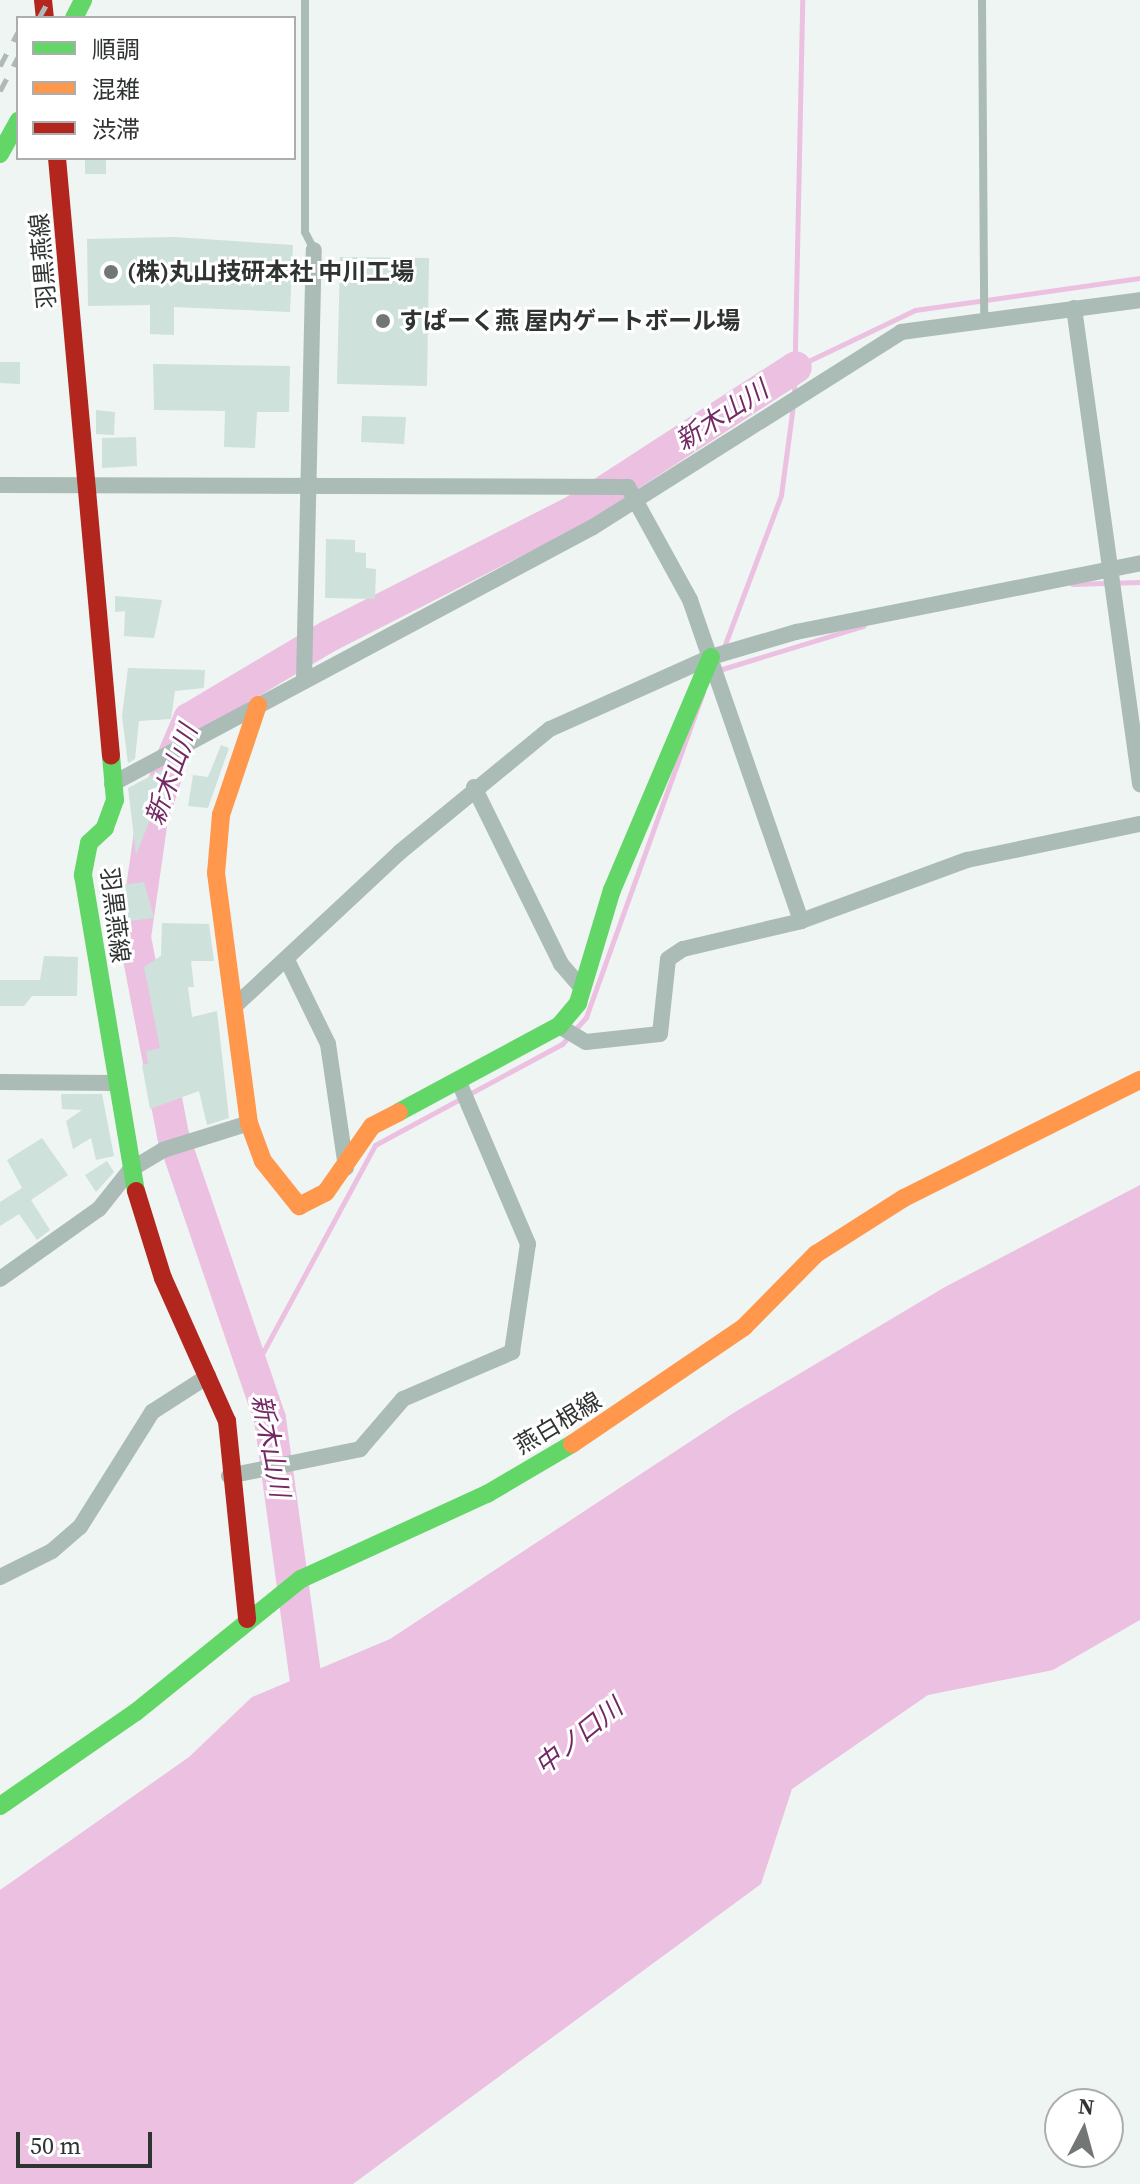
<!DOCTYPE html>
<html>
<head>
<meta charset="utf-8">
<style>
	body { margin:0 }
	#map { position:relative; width:1140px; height:2184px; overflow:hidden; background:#eff5f2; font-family:"Source Serif 4","Noto Sans JP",serif }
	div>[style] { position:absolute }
	.water>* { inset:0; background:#ecc0e1 }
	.stream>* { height:5px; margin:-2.5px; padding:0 2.5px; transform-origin:2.5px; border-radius:2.5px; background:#ecc0e1 }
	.river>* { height:32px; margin:-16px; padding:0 16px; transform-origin:16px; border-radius:16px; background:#ecc0e1 }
	.building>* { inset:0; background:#cee1da }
	.lane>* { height:8px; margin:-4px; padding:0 4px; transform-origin:4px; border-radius:4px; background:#aabcb5 }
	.street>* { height:16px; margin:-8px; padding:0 8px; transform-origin:8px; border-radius:8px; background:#aabcb5 }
	.fast>* { height:18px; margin:-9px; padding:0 9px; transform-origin:9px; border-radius:9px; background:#63d668 }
	.slow>* { height:18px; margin:-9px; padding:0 9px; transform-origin:9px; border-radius:9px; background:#ff974d }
	.jam>* { height:18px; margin:-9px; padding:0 9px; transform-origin:9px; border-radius:9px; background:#b3261e }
	.rail>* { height:5px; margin-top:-2.5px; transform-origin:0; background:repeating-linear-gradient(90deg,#afbab6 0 14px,transparent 0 28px) }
	.dots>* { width:22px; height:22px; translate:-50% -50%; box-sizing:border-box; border:4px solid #fff; border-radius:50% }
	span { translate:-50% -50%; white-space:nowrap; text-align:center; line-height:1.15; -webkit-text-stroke:6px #fff; paint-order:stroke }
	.street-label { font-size:24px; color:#2f3331 }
	.poi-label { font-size:24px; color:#2f3331; font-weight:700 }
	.left { translate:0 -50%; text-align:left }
	.water-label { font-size:26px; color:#722964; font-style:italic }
	.legend { position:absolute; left:16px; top:16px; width:280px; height:144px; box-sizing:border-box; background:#fff; border:2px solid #acadad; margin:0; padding:10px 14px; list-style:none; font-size:24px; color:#2f3331 }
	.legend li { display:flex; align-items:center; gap:16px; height:40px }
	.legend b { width:40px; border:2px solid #acadad }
	.north { position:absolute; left:1044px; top:2088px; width:80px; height:80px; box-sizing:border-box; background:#fff; border:2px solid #acadad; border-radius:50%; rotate:6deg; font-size:22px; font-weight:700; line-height:32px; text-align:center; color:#2f3331 }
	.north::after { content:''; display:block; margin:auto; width:28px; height:36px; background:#727775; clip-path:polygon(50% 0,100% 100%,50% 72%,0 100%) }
	.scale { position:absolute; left:16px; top:2132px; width:136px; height:36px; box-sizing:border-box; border:4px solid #2f3331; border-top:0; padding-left:10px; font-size:24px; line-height:28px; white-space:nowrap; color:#2f3331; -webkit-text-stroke:6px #fff; paint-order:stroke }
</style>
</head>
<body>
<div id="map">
	<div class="water">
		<i style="clip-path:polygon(1140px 1185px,1140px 1620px,1053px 1670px,928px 1695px,792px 1789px,761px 1884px,353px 2184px,0 2184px,0 1890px,189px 1757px,252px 1697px,390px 1639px,735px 1412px,945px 1287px)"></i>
	</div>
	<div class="stream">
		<i style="left:796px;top:367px;width:132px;rotate:-25.6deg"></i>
		<i style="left:915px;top:310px;width:227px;rotate:-8.1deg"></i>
		<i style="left:794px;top:395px;width:395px;rotate:-88.8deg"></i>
		<i style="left:1072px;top:584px;width:68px;rotate:-1.7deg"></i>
		<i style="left:724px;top:647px;width:162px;rotate:-69.4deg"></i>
		<i style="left:781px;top:495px;width:91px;rotate:-82.4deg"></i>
		<i style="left:719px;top:670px;width:151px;rotate:-17deg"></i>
		<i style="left:255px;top:1367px;width:252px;rotate:-61.6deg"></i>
		<i style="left:375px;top:1145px;width:213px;rotate:-28.4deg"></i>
		<i style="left:562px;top:1044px;width:36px;rotate:-48deg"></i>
		<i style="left:586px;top:1017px;width:345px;rotate:-70.2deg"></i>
	</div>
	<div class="river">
		<i style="left:311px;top:1718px;width:302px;rotate:-97.8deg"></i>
		<i style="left:270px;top:1419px;width:300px;rotate:-108.9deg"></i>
		<i style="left:173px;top:1135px;width:202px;rotate:-100.9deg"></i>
		<i style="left:135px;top:937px;width:119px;rotate:-81.8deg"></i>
		<i style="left:152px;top:819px;width:61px;rotate:-71.9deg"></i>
		<i style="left:171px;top:761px;width:46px;rotate:-66.8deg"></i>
		<i style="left:189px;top:719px;width:163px;rotate:-30.7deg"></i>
		<i style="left:329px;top:636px;width:277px;rotate:-27deg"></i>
		<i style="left:576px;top:510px;width:262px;rotate:-33deg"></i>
	</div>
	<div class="building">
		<i style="clip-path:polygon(85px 158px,106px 158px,106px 174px,85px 174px)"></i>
		<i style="clip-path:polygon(174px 237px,293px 245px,290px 312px,174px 307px,174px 335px,150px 334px,150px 305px,88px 306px,87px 239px)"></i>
		<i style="clip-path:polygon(340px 257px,429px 258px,427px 386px,337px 384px)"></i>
		<i style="clip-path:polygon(0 362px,20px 362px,20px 384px,0 383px)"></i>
		<i style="clip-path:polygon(153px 364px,290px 366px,289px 412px,257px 412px,255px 448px,224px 447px,225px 411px,154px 410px)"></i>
		<i style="clip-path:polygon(96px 410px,115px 412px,114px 435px,96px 434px)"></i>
		<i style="clip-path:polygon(362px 416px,406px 417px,404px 444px,361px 442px)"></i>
		<i style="clip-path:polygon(136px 437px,137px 466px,102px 468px,102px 438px)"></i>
		<i style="clip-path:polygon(326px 539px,355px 540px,355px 552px,366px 553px,366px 568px,376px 569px,375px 599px,325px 598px)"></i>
		<i style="clip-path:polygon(115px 596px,162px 600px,154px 638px,124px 636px,125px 611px,115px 612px)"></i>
		<i style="clip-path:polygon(128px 668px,205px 670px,204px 688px,175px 691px,171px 719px,139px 721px,135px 759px,128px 763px,122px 716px)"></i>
		<i style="clip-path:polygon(221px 745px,229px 748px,208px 808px,188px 806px,193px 775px,208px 777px)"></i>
		<i style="clip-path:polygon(166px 768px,167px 801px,157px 802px,136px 855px,128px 788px)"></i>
		<i style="clip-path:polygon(144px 882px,154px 918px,105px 924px,99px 888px)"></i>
		<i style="clip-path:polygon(162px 923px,209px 924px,214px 961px,191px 961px,194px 987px,188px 987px,192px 1017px,217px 1011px,229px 1118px,207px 1125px,199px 1091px,150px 1109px,142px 1065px,148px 1064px,146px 1051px,160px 1048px,144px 967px,161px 956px)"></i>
		<i style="clip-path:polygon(44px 956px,78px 957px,77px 996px,32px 996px,24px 1006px,0 1006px,0 980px,40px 980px)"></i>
		<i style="clip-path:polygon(61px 1094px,102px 1094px,114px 1156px,96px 1160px,91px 1138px,73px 1149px,66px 1121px,82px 1110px,62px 1109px)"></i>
		<i style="clip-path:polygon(42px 1138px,68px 1175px,31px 1200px,50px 1230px,37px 1240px,19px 1214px,0 1226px,0 1202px,22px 1188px,7px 1160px)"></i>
		<i style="clip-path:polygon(107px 1161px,114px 1172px,96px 1192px,85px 1175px)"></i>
	</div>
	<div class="lane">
		<i style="left:305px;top:0;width:232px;rotate:90deg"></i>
		<i style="left:305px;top:232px;width:20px;rotate:63deg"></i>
		<i style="left:982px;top:0;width:321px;rotate:89.6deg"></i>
	</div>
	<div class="street">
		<i style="left:1074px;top:308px;width:481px;rotate:82.1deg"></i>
		<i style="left:0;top:485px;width:628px;rotate:0.18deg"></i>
		<i style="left:628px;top:487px;width:129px;rotate:61.2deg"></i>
		<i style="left:690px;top:600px;width:340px;rotate:70.9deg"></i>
		<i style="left:304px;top:680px;width:430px;rotate:-88.7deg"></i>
		<i style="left:112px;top:784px;width:545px;rotate:-28.12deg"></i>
		<i style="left:593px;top:527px;width:365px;rotate:-32.3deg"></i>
		<i style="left:901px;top:332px;width:241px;rotate:-7.6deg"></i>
		<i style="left:474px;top:787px;width:197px;rotate:63.8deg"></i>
		<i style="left:561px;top:964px;width:32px;rotate:49deg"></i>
		<i style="left:288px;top:962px;width:91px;rotate:64deg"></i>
		<i style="left:328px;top:1044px;width:125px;rotate:81.7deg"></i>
		<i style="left:236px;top:1005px;width:224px;rotate:-43deg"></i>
		<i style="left:400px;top:852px;width:194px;rotate:-39.4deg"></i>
		<i style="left:550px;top:729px;width:176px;rotate:-24.1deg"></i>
		<i style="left:711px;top:657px;width:89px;rotate:-16.4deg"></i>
		<i style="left:796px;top:632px;width:351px;rotate:-11.3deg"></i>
		<i style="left:559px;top:1026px;width:31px;rotate:31deg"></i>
		<i style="left:586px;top:1042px;width:74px;rotate:-6.2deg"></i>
		<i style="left:660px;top:1034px;width:75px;rotate:-83.9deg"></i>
		<i style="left:668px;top:959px;width:18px;rotate:-34deg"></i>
		<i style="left:683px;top:949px;width:121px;rotate:-13.3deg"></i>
		<i style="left:801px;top:921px;width:177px;rotate:-20.2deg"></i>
		<i style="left:967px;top:860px;width:177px;rotate:-11.8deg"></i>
		<i style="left:0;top:1082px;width:112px;rotate:0.5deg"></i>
		<i style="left:0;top:1279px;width:121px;rotate:-35.3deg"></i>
		<i style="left:99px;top:1209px;width:50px;rotate:-51.5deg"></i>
		<i style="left:130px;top:1170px;width:39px;rotate:-31deg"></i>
		<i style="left:163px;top:1150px;width:90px;rotate:-17.4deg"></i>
		<i style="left:229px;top:1476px;width:134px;rotate:-11.6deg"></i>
		<i style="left:360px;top:1449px;width:66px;rotate:-49.3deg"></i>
		<i style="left:403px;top:1399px;width:119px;rotate:-23.3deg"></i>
		<i style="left:512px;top:1352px;width:109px;rotate:-81.6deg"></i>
		<i style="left:528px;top:1244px;width:176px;rotate:-113.1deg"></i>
		<i style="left:0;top:1577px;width:58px;rotate:-26.6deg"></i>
		<i style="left:52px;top:1551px;width:37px;rotate:-41deg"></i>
		<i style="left:80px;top:1527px;width:136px;rotate:-57.9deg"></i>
		<i style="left:152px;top:1412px;width:67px;rotate:-32.7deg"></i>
	</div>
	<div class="fast">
		<i style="left:74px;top:18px;width:20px;rotate:-63deg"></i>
		<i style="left:0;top:154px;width:38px;rotate:-61deg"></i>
		<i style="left:111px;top:756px;width:44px;rotate:84.8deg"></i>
		<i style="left:115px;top:800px;width:30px;rotate:110deg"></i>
		<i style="left:105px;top:828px;width:22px;rotate:137deg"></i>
		<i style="left:89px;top:843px;width:33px;rotate:101deg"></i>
		<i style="left:83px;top:875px;width:320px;rotate:80.5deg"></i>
		<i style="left:399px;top:1112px;width:182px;rotate:-28.3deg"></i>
		<i style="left:559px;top:1026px;width:30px;rotate:-50deg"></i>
		<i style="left:578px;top:1003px;width:118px;rotate:-73.3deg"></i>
		<i style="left:612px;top:890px;width:253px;rotate:-67deg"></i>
		<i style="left:0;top:1806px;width:165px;rotate:-34.7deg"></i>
		<i style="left:136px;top:1712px;width:212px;rotate:-38.9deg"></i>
		<i style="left:301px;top:1579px;width:205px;rotate:-24.6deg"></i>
		<i style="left:487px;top:1494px;width:99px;rotate:-30.5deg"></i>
	</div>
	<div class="slow">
		<i style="left:258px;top:705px;width:116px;rotate:108.6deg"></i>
		<i style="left:221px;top:815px;width:58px;rotate:94.9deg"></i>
		<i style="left:216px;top:873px;width:252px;rotate:82.5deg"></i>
		<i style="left:249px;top:1123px;width:40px;rotate:69.8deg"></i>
		<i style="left:263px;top:1161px;width:58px;rotate:51.3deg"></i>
		<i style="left:299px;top:1206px;width:30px;rotate:-27deg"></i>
		<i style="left:326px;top:1192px;width:80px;rotate:-55.1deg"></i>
		<i style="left:372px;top:1126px;width:30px;rotate:-27deg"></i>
		<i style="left:572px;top:1444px;width:208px;rotate:-34.2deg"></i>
		<i style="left:744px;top:1327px;width:103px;rotate:-45.4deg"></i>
		<i style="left:816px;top:1254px;width:104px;rotate:-32.5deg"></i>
		<i style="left:904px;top:1198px;width:264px;rotate:-26.6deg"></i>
	</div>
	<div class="jam">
		<i style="left:43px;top:0;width:18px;rotate:84deg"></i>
		<i style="left:57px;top:158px;width:600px;rotate:84.84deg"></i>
		<i style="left:136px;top:1191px;width:91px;rotate:72.8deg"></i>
		<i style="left:163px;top:1278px;width:157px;rotate:65.9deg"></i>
		<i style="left:227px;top:1421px;width:199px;rotate:84.2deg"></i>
	</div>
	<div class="rail">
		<i style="left:39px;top:18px;width:21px;rotate:-61deg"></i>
		<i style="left:0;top:66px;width:38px;rotate:-62deg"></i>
		<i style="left:0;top:91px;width:38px;rotate:-62deg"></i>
	</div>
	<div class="dots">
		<i style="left:111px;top:272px;background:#727775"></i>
		<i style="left:383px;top:321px;background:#727775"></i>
	</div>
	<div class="street-label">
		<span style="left:43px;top:261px;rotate:-95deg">羽黒燕線</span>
		<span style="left:115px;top:915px;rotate:83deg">羽黒燕線</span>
		<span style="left:558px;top:1423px;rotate:-31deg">燕白根線</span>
	</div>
	<div class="poi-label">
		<span class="left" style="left:127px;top:272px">(株)丸山技研本社 中川工場</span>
		<span class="left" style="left:399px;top:321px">すぱーく燕 屋内ゲートボール場</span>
	</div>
	<div class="water-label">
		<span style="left:722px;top:416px;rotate:-33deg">新木山川</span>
		<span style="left:172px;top:775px;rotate:-70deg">新木山川</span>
		<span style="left:270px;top:1446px;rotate:79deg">新木山川</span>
		<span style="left:579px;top:1737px;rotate:-39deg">中ノ口川</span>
	</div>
	<ul class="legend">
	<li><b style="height:10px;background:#63d668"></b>順調</li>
	<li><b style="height:10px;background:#ff974d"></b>混雑</li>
	<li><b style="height:10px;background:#b3261e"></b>渋滞</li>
	</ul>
	<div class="north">N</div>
	<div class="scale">50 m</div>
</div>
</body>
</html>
